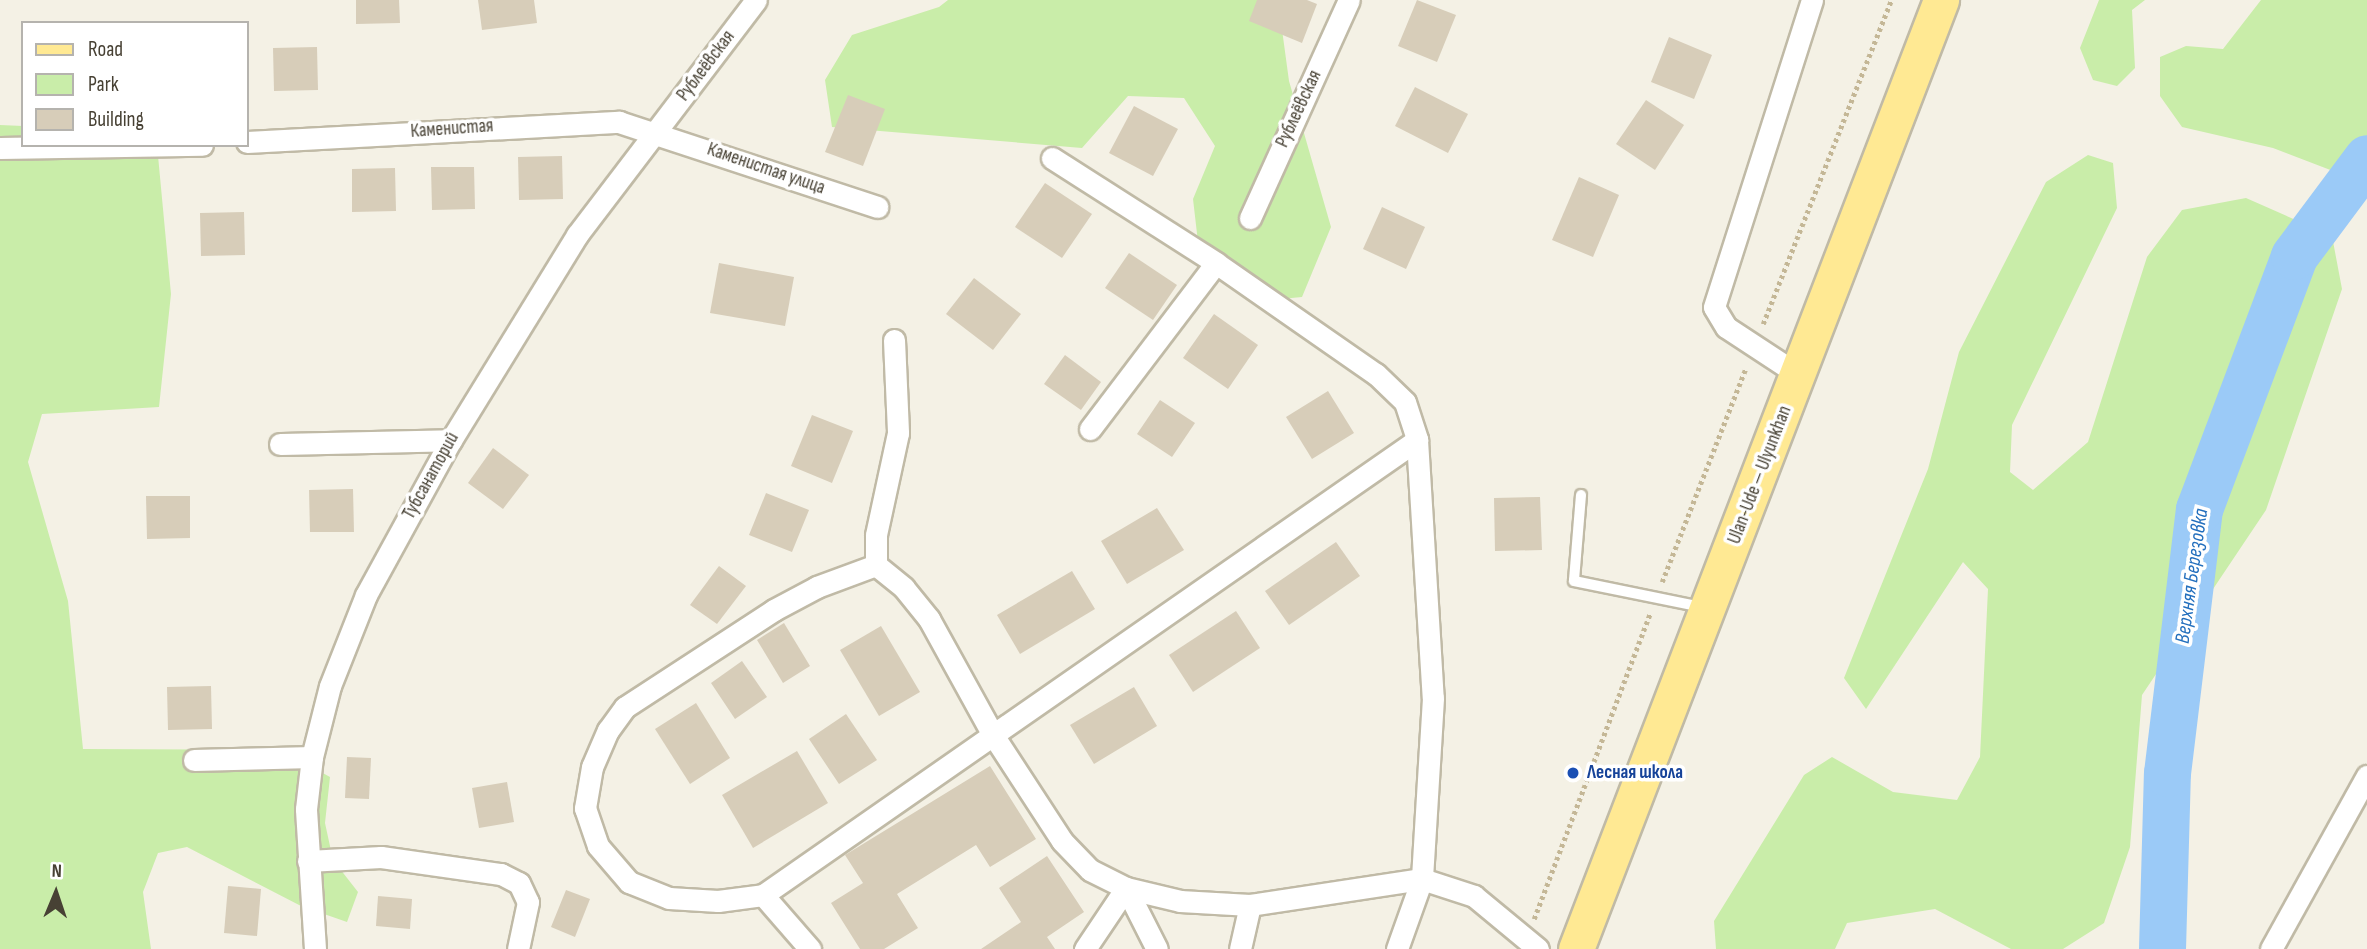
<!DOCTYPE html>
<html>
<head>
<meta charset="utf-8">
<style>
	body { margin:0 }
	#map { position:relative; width:2367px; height:949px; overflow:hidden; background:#f4f1e5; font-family:"Sofia Sans Condensed",sans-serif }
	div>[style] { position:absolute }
	.green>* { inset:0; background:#c9eda9 }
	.river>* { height:47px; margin:-23.5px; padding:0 23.5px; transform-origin:23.5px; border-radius:23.5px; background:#9bcaf7 }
	.building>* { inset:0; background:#d7cdb9 }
	.path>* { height:4.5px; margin-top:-2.25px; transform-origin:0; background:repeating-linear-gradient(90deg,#c4b796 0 3.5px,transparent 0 7px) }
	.roads { filter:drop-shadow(2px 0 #c0baa6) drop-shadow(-2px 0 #c0baa6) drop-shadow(0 2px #c0baa6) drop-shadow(0 -2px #c0baa6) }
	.service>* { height:10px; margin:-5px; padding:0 5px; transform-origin:5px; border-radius:5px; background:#fff }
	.minor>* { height:21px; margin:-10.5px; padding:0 10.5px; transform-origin:10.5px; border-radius:10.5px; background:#fff }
	.primary>* { height:35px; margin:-17.5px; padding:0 17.5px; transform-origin:17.5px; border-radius:17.5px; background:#ffe993 }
	.dots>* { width:19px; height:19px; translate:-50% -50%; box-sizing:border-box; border:4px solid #fff; border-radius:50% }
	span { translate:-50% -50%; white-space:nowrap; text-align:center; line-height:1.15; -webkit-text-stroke:7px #fff; paint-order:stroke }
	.street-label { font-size:19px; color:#474134 }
	.transit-label { font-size:19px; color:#164399; font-weight:700 }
	.left { translate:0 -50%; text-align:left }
	.water-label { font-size:21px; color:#236fbd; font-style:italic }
	.legend { position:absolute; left:21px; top:21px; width:228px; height:126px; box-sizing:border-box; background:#fff; border:2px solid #b5b3ae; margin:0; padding:9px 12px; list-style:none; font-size:21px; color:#474134 }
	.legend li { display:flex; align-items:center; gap:14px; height:35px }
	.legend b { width:35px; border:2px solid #b5b3ae }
	.north { position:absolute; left:21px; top:858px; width:70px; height:70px; -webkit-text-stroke:5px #fff; paint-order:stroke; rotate:2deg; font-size:19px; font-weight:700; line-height:28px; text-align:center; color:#474134 }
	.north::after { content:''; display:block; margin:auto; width:24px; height:32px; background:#474134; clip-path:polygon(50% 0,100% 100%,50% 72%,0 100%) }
</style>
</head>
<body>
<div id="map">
	<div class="green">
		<i style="clip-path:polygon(948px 0,1278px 0,1289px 81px,1331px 227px,1302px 297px,1260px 301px,1201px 268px,1193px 199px,1215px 146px,1184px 98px,1128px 96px,1082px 148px,832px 127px,825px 80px,852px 35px,939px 7px)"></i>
		<i style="clip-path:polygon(2099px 0,2145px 0,2132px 10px,2135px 68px,2117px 86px,2093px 80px,2080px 48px)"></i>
		<i style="clip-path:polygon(2261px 0,2367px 0,2367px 184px,2273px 148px,2182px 127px,2160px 96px,2160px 57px,2186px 46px,2223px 49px)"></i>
		<i style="clip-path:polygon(0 125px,23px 126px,23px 145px,157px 145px,171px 294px,159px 407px,42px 414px,28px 462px,68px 601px,83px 749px,281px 750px,330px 777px,325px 823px,333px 860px,358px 892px,347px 922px,301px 906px,187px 847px,158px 853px,143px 892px,151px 949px,0 949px)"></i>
		<i style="clip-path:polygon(2088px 155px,2113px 163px,2117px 208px,2012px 425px,2010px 472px,2033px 490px,2088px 442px,2147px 257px,2182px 210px,2246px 198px,2332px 236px,2342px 289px,2266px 510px,2142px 695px,2130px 847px,2104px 923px,2063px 949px,2011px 949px,1935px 909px,1847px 923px,1835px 949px,1716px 949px,1714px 921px,1804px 775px,1832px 757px,1893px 792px,1957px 800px,1980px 757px,1988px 589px,1963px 562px,1866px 709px,1844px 678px,1928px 469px,1959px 352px,2046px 182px)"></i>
	</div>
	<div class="river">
		<i style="left:2162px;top:949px;width:176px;rotate:-88.4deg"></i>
		<i style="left:2167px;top:773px;width:266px;rotate:-83.1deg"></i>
		<i style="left:2199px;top:509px;width:270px;rotate:-69.4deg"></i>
		<i style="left:2294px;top:256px;width:122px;rotate:-53.3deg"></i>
	</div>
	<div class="building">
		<i style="clip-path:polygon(356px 0,399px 0,400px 23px,356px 24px)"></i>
		<i style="clip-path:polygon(478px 0,534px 0,537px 23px,482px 30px)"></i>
		<i style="clip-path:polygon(1257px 0,1307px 0,1317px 4px,1302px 43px,1249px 21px)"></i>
		<i style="clip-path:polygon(1417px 0,1456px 15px,1437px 62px,1398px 46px)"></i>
		<i style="clip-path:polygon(1669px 37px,1712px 55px,1694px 99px,1651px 82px)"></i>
		<i style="clip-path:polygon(317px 47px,318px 90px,274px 91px,273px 48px)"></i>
		<i style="clip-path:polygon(1415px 87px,1468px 114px,1448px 153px,1395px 126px)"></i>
		<i style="clip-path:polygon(848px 95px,885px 109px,863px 166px,825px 152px)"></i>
		<i style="clip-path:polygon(1646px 100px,1684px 125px,1655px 170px,1616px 144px)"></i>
		<i style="clip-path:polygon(1134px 106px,1178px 129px,1153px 176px,1109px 153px)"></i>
		<i style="clip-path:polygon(562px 156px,563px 199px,519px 200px,518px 157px)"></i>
		<i style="clip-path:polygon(431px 167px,474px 167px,475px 209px,432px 210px)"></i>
		<i style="clip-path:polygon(395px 168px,396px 211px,352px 212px,352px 169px)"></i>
		<i style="clip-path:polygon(1579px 177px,1619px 195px,1593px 257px,1552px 240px)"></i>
		<i style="clip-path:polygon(1045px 183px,1092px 214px,1062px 258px,1015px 227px)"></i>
		<i style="clip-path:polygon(1382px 207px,1425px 227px,1406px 269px,1363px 249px)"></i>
		<i style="clip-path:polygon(244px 212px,245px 255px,201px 256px,200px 213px)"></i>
		<i style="clip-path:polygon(1129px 253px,1177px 285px,1153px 320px,1105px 288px)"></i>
		<i style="clip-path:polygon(719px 263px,794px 277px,785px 326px,710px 313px)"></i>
		<i style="clip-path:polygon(974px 278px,1021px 314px,993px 350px,946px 314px)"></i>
		<i style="clip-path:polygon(1214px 314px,1258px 345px,1228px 389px,1183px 358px)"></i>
		<i style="clip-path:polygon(1065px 355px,1101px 382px,1081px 410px,1044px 384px)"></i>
		<i style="clip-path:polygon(1328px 391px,1354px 433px,1312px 459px,1286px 417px)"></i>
		<i style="clip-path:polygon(1160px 400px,1195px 423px,1172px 457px,1137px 434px)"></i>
		<i style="clip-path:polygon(812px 415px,853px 431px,832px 483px,791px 466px)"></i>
		<i style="clip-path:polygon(493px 448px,529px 475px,503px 509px,468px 483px)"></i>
		<i style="clip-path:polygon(353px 489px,354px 532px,310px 532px,309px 490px)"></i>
		<i style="clip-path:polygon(766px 493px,809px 510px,792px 552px,749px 535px)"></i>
		<i style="clip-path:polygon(146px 496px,190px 496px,190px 538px,147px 539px)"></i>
		<i style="clip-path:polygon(1540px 497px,1542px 550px,1495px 551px,1494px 498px)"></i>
		<i style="clip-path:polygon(1157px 508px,1184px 550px,1127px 584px,1101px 541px)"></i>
		<i style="clip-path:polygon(1336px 542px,1360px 576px,1289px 625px,1265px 591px)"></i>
		<i style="clip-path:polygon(719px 566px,746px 586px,717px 624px,690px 605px)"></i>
		<i style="clip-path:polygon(1072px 571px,1095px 609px,1020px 654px,997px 615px)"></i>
		<i style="clip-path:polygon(1236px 611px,1260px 648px,1193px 692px,1169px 655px)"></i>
		<i style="clip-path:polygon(784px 623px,810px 666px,783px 683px,757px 640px)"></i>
		<i style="clip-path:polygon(881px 626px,920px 692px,879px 716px,840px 650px)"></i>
		<i style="clip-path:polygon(742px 661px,767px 697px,735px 719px,711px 683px)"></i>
		<i style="clip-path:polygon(211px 686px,212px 729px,168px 730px,167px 687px)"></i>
		<i style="clip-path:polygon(1134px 687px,1157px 726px,1094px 764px,1070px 725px)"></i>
		<i style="clip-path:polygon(696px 703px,730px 758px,690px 784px,655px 729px)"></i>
		<i style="clip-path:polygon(846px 714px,877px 760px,839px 784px,809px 739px)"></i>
		<i style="clip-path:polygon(797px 751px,828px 803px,753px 848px,722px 795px)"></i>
		<i style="clip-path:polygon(347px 757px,371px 758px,369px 799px,345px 798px)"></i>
		<i style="clip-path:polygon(990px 766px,1036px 839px,990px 867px,976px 845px,897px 894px,918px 928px,884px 949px,860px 949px,831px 903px,863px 883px,845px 855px)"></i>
		<i style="clip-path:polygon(507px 782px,514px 822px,479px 828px,472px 788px)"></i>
		<i style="clip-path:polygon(1047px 856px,1084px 912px,1047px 937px,1055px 949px,981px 949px,1021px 922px,999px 888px)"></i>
		<i style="clip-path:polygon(228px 886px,261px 889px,257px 936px,224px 933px)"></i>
		<i style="clip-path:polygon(566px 890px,590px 899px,575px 937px,551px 927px)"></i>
		<i style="clip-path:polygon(378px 896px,412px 899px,410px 929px,376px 926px)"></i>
	</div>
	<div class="path">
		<i style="left:1763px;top:324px;width:348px;rotate:-68.4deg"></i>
		<i style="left:1662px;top:582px;width:230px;rotate:-68.6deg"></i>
		<i style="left:1534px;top:919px;width:327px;rotate:-69.2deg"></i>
	</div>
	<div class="roads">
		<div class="service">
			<i style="left:1581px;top:495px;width:86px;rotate:94.7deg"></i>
			<i style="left:1574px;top:581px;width:131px;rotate:11.5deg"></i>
		</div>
		<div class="minor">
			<i style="left:247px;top:142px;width:373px;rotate:-3.1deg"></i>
			<i style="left:619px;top:122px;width:272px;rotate:18.2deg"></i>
			<i style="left:0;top:148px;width:202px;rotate:-0.9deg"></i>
			<i style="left:1052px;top:158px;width:195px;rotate:32.6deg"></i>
			<i style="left:1216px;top:263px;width:195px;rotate:34.8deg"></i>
			<i style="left:1376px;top:374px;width:40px;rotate:44deg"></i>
			<i style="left:1405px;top:402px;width:40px;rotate:72deg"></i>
			<i style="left:1417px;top:440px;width:258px;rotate:86.5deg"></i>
			<i style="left:1433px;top:698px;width:181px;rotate:93.5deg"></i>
			<i style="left:1422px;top:879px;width:74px;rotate:109.7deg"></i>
			<i style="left:1250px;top:218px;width:239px;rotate:-65.6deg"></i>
			<i style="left:894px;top:340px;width:93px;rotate:87.5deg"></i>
			<i style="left:898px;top:433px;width:104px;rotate:102.2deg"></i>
			<i style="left:876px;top:535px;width:30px;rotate:90deg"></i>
			<i style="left:876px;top:565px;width:63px;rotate:159.6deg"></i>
			<i style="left:817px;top:587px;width:49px;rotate:151.9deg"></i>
			<i style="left:774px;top:610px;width:178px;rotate:146.9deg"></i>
			<i style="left:625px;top:707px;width:29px;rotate:126deg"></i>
			<i style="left:608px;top:730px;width:40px;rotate:113.4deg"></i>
			<i style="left:592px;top:767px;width:42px;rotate:99.7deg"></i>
			<i style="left:585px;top:808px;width:40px;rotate:71.1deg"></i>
			<i style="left:598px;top:846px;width:48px;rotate:49.3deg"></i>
			<i style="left:629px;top:882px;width:43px;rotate:21.8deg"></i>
			<i style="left:669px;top:898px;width:49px;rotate:3.5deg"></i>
			<i style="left:718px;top:901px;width:45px;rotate:-7.6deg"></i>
			<i style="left:763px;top:895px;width:797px;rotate:-34.83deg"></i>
			<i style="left:1799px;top:375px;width:87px;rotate:-146.7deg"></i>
			<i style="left:1726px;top:327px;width:23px;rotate:-121deg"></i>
			<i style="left:1714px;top:307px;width:322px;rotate:-72.3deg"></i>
			<i style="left:1090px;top:429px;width:208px;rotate:-52.8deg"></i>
			<i style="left:280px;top:444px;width:171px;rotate:-1.3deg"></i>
			<i style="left:876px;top:565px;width:36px;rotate:39deg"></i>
			<i style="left:904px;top:588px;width:40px;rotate:51deg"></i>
			<i style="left:929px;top:619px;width:132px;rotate:61.1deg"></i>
			<i style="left:993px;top:735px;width:126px;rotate:56.9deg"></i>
			<i style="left:1062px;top:841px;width:40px;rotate:46deg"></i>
			<i style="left:1090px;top:870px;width:40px;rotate:26.6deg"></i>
			<i style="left:1126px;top:888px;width:56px;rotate:13.5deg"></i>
			<i style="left:1180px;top:901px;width:70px;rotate:3.3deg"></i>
			<i style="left:1250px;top:905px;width:174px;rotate:-8.6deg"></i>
			<i style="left:1422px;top:879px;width:55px;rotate:18.1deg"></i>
			<i style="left:1474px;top:896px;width:83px;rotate:39.6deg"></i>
			<i style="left:194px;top:760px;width:118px;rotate:-1.5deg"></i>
			<i style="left:308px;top:861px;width:73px;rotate:-3.1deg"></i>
			<i style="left:381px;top:857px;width:121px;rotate:8.1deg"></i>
			<i style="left:501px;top:874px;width:20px;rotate:27deg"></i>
			<i style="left:519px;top:883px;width:21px;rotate:65deg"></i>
			<i style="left:528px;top:902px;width:48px;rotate:102deg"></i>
			<i style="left:1126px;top:888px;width:68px;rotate:63.1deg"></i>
			<i style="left:763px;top:895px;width:72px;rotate:49deg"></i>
			<i style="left:315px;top:949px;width:140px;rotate:-93.7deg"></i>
			<i style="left:306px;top:809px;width:52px;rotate:-83.4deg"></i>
			<i style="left:312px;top:757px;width:73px;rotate:-75.8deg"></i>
			<i style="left:330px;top:686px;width:98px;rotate:-68.4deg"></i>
			<i style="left:366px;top:595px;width:177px;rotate:-61.3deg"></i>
			<i style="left:451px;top:440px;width:241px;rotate:-58.4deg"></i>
			<i style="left:577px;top:235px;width:295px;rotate:-52.7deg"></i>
			<i style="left:1085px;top:949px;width:73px;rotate:-56.1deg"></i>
			<i style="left:1240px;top:949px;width:45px;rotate:-77.2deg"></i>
			<i style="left:2271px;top:949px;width:198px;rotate:-61deg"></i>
		</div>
		<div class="primary">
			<i style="left:1576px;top:949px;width:1017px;rotate:-68.96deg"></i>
		</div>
	</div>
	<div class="dots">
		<i style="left:1573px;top:773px;background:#1a4fb4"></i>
	</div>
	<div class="street-label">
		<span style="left:706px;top:66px;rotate:-53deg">Рублеёвская</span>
		<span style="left:1299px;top:109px;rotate:-65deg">Рублеёвская</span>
		<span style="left:452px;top:129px;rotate:-4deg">Каменистая</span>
		<span style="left:766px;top:169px;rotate:19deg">Каменистая улица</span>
		<span style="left:1760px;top:475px;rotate:-69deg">Ulan-Ude — Ulyunkhan</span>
		<span style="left:431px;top:476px;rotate:-61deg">Тубсанаторий</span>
	</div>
	<div class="transit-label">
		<span class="left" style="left:1587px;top:773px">Лесная школа</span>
	</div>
	<div class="water-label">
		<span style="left:2192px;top:576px;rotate:-82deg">Верхняя Березовка</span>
	</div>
	<ul class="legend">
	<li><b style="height:9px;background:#ffe993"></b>Road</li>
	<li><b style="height:19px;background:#c9eda9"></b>Park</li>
	<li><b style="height:19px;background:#d7cdb9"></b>Building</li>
	</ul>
	<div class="north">N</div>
</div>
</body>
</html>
